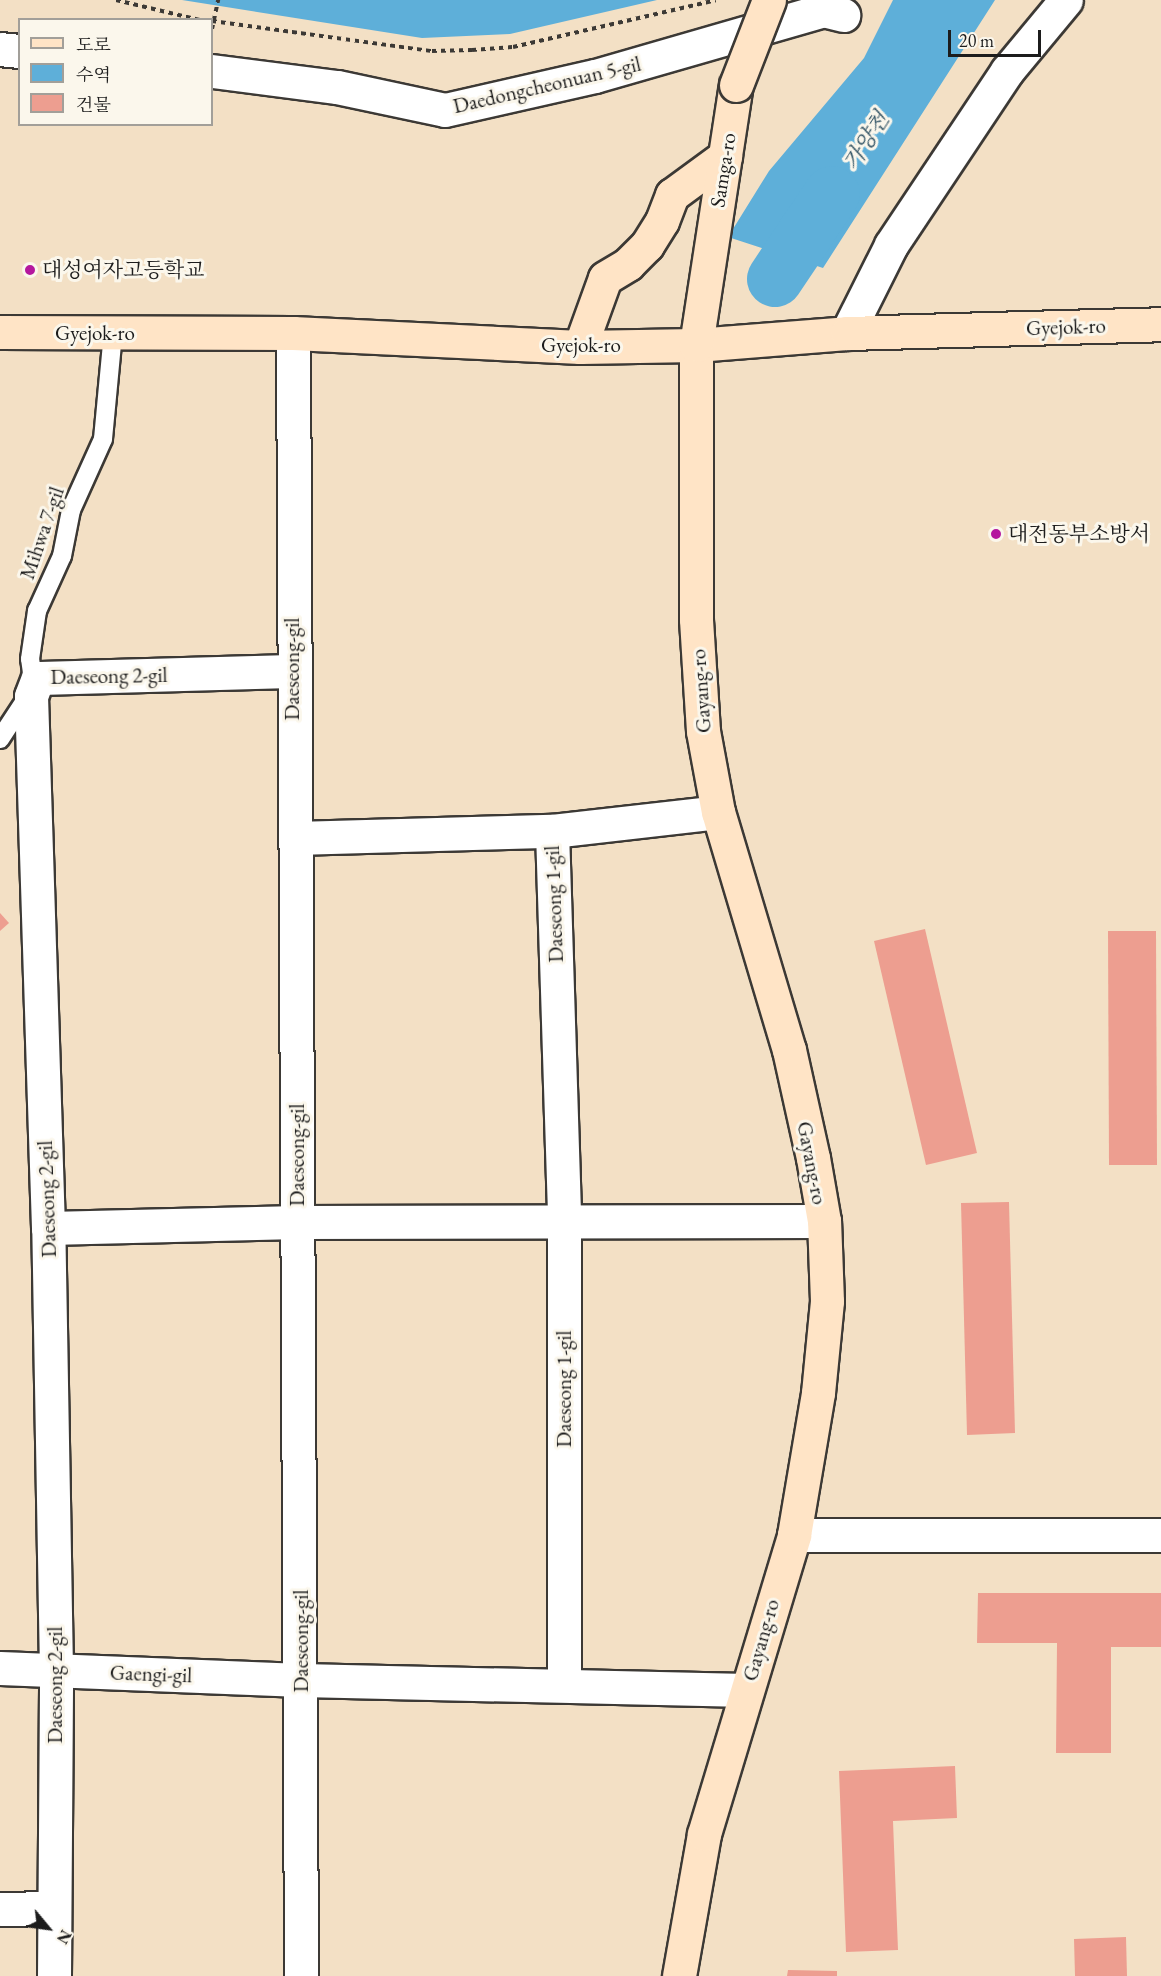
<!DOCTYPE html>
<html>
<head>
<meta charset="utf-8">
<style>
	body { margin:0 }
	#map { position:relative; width:1161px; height:1976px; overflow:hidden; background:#f3e0c5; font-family:"EB Garamond","Noto Serif KR",serif }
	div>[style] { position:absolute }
	.water>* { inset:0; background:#5eafd9 }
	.river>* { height:56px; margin:-28px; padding:0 28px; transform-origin:28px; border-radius:28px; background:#5eafd9 }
	.building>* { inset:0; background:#ed9e90 }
	.path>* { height:4px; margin-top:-2px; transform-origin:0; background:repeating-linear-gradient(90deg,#3c3935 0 4.5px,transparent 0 9px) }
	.roads { filter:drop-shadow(2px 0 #3c3935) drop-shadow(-2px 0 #3c3935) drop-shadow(0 2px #3c3935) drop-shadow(0 -2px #3c3935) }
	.lane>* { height:18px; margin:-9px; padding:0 9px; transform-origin:9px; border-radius:9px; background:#fff }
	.street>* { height:33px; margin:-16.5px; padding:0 16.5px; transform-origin:16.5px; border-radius:16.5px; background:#fff }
	.secondary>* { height:33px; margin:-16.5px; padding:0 16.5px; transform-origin:16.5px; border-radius:16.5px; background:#ffe4c6 }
	.path-bridge>* { height:4px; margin-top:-2px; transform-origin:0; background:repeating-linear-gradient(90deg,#3c3935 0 4.5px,transparent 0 9px) }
	.bridges { filter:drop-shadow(2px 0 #3c3935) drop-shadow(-2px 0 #3c3935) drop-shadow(0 2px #3c3935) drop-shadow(0 -2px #3c3935) }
	.secondary-bridge>* { height:33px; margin:-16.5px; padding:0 16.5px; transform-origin:16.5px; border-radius:16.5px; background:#ffe4c6 }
	.dots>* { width:16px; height:16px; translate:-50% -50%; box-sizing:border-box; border:3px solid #fbf7ec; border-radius:50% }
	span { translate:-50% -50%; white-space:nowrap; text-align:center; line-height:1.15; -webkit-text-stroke:6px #fbf7ec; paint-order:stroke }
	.street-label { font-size:21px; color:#1c1c1c }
	.poi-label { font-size:21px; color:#1c1c1c }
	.left { translate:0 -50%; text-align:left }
	.water-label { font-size:22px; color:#365768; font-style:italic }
	.legend { position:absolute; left:18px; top:18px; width:195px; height:108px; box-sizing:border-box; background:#fbf7ec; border:2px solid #a29f99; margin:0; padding:8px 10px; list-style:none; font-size:18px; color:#1c1c1c }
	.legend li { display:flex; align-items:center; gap:12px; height:30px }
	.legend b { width:30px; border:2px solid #a29f99 }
	.north { position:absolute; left:18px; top:1898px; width:60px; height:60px; -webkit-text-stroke:4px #fbf7ec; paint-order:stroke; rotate:119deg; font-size:16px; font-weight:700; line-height:24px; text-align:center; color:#1c1c1c }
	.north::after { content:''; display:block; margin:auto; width:21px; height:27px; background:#1c1c1c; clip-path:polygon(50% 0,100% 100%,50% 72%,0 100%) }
	.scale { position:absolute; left:948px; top:30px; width:93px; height:27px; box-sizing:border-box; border:3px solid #1c1c1c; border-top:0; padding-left:8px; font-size:18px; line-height:21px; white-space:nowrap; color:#1c1c1c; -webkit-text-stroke:4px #fbf7ec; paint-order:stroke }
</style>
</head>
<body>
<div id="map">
	<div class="water">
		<i style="clip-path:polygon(182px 0,657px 0,510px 34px,422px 38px)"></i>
		<i style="clip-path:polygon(893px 0,995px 0,823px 268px,728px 237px,769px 171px,864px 58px)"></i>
	</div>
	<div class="river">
		<i style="left:775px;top:279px;width:102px;rotate:-56.2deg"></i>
	</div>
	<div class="building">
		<i style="clip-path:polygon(0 913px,9px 923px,0 931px)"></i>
		<i style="clip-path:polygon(925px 929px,977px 1153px,926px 1165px,874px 941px)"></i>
		<i style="clip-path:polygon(1108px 931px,1156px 931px,1157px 1165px,1109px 1165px)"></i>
		<i style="clip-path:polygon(1009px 1202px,1015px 1433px,967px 1435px,961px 1203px)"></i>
		<i style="clip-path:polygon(978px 1593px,1161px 1593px,1161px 1647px,1111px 1647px,1111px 1753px,1056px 1753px,1057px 1643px,977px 1643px)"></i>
		<i style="clip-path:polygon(955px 1766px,957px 1818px,893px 1821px,898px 1950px,846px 1952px,839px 1771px)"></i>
		<i style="clip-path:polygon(1126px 1937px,1127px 1976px,1075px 1976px,1074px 1939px)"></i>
		<i style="clip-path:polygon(788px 1970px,837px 1971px,837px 1976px,787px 1976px)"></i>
	</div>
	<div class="path">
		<i style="left:116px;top:0;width:86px;rotate:13.4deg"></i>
		<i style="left:212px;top:21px;width:222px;rotate:7.8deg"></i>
		<i style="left:432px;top:51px;width:40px;rotate:-1.4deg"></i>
		<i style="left:472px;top:50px;width:41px;rotate:-4.2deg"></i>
		<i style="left:513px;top:47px;width:208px;rotate:-13deg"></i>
	</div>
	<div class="roads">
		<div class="lane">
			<i style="left:0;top:739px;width:62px;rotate:-56.8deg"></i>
			<i style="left:34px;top:687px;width:28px;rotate:-98deg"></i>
			<i style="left:30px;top:659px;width:49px;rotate:-81.7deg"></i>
			<i style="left:37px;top:611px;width:60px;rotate:-65.6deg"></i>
			<i style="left:62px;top:556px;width:47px;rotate:-78.9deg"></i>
			<i style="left:71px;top:510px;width:78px;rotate:-65.7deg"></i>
			<i style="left:103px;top:439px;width:106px;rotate:-84.6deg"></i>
		</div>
		<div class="street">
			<i style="left:0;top:49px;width:20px;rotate:6deg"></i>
			<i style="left:212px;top:71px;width:126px;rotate:7.3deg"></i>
			<i style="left:337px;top:87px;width:110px;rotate:12deg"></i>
			<i style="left:445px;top:110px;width:154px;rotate:-12.8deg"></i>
			<i style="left:595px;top:76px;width:237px;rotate:-16.1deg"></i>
			<i style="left:823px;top:10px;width:21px;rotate:14deg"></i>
			<i style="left:293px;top:333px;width:1643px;rotate:89.72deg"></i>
			<i style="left:847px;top:333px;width:98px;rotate:-63.4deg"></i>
			<i style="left:891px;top:245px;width:209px;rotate:-56.3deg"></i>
			<i style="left:1007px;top:71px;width:92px;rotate:-50.3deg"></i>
			<i style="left:552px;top:831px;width:390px;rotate:88.2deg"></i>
			<i style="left:564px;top:1221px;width:464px;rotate:90deg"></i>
			<i style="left:295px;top:838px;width:257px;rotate:-1.6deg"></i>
			<i style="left:552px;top:831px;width:167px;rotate:-6.5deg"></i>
			<i style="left:48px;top:1228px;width:250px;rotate:-1.4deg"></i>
			<i style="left:298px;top:1222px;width:526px;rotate:-0.11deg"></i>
			<i style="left:794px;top:1535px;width:367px"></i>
			<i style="left:0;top:1668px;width:301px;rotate:2.3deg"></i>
			<i style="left:301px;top:1680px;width:446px;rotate:1.3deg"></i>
			<i style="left:0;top:1909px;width:53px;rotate:-1.1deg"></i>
			<i style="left:54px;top:1976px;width:306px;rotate:-89.6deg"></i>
			<i style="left:56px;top:1670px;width:442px;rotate:-91deg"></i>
			<i style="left:48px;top:1228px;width:532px;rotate:-91.83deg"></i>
			<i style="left:31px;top:696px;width:19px;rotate:-69deg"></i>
			<i style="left:38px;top:678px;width:254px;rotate:-1.6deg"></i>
		</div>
		<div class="secondary">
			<i style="left:0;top:332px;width:293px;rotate:0.2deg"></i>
			<i style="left:293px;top:333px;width:287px;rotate:2.8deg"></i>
			<i style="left:580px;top:347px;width:116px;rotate:-1deg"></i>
			<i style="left:696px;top:345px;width:151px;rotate:-4.5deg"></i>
			<i style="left:847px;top:333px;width:314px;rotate:-1.6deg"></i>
			<i style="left:580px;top:347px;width:73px;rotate:-70.1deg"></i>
			<i style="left:605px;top:278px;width:27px;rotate:-31deg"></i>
			<i style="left:628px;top:264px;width:27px;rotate:-45deg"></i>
			<i style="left:647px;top:245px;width:28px;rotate:-58deg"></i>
			<i style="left:662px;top:221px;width:28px;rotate:-69deg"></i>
			<i style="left:672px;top:195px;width:66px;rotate:-36.3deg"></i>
			<i style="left:679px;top:1976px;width:144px;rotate:-80deg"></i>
			<i style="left:704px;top:1834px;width:312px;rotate:-73.2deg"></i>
			<i style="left:794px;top:1535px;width:144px;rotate:-80.4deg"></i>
			<i style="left:818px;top:1393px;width:92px;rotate:-84.4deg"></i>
			<i style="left:827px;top:1301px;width:80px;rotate:-92.1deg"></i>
			<i style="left:824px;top:1221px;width:64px;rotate:-99.9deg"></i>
			<i style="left:813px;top:1158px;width:111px;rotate:-102.5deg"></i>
			<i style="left:789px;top:1050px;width:248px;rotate:-106.6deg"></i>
			<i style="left:718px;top:812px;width:82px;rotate:-100.5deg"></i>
			<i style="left:703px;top:731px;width:112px;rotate:-93.6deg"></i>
			<i style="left:696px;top:619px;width:274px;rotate:-90deg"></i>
			<i style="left:696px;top:345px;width:263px;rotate:-81.3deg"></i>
		</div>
	</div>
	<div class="path-bridge">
		<i style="left:212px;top:29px;width:30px;rotate:-78deg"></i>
	</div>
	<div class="bridges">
		<div class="secondary-bridge">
			<i style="left:736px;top:85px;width:91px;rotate:-68.8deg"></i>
		</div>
	</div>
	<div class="dots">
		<i style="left:30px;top:270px;background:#b5179e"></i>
		<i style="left:996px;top:534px;background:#b5179e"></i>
	</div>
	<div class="street-label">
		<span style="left:547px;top:85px;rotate:-13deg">Daedongcheonuan 5-gil</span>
		<span style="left:723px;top:170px;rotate:-81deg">Samga-ro</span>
		<span style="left:1066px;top:327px;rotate:-2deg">Gyejok-ro</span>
		<span style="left:95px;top:333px">Gyejok-ro</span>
		<span style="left:581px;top:345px">Gyejok-ro</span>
		<span style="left:42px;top:533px;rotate:-71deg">Mihwa 7-gil</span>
		<span style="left:292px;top:669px;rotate:-90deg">Daeseong-gil</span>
		<span style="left:109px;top:676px;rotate:-1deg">Daeseong 2-gil</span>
		<span style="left:701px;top:691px;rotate:-94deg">Gayang-ro</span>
		<span style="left:554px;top:904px;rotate:-92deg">Daeseong 1-gil</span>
		<span style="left:297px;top:1155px;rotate:-90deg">Daeseong-gil</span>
		<span style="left:812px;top:1163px;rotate:79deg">Gayang-ro</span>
		<span style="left:47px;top:1199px;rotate:-92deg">Daeseong 2-gil</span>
		<span style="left:564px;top:1389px;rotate:-90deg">Daeseong 1-gil</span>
		<span style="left:761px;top:1640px;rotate:-74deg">Gayang-ro</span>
		<span style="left:301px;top:1641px;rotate:-90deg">Daeseong-gil</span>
		<span style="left:151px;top:1674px;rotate:2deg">Gaengi-gil</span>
		<span style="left:55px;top:1685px;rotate:-90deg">Daeseong 2-gil</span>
	</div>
	<div class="poi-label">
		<span class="left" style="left:42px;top:270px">대성여자고등학교</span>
		<span class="left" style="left:1008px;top:534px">대전동부소방서</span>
	</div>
	<div class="water-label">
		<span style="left:866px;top:141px;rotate:-57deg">가양천</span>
	</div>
	<ul class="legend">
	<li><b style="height:8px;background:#ffe4c6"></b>도로</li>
	<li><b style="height:16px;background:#5eafd9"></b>수역</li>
	<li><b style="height:16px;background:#ed9e90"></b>건물</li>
	</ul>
	<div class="north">N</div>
	<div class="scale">20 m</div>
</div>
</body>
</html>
